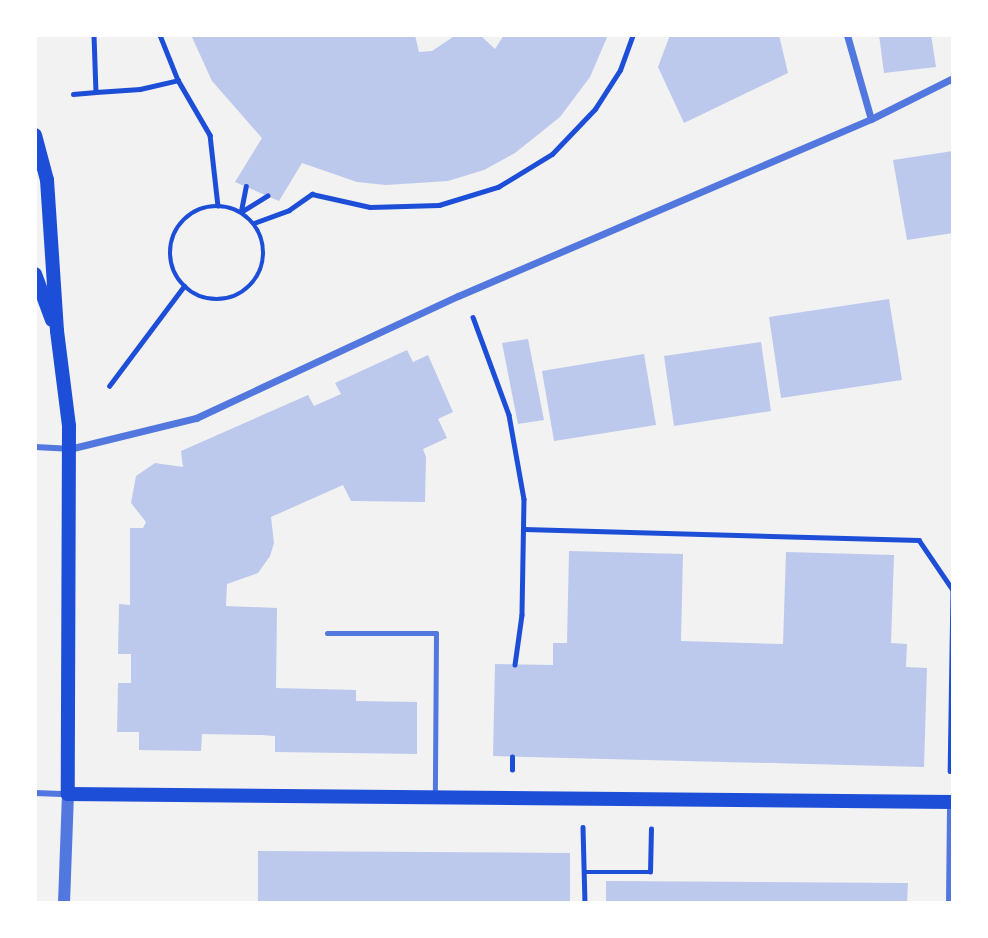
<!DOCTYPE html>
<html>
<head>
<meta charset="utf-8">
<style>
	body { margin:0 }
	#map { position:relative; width:988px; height:938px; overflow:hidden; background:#f2f2f2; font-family:Lato,sans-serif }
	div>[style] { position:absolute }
	.building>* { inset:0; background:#bdc9ec }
	.path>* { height:4.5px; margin:-2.25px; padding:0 2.25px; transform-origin:2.25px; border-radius:2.25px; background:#1d4ed8 }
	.path>.ring { margin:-2.25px; padding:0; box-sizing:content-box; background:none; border:4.5px solid #1d4ed8; border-radius:50% }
	.service>* { height:5px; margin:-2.5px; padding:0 2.5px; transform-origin:2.5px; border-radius:2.5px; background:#5277de }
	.pedestrian>* { height:6px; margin:-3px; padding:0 3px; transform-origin:3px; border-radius:3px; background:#5277de }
	.minor>* { height:7px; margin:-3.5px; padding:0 3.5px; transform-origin:3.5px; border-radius:3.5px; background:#5277de }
	.tertiary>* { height:12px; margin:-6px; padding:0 6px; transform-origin:6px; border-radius:6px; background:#5277de }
	.secondary>* { height:14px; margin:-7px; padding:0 7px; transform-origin:7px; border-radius:7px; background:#1d4ed8 }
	span { translate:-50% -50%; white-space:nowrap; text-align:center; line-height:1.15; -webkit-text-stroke:7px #fff; paint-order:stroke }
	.frame { position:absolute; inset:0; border:37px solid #fff; pointer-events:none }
</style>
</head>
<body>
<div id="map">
	<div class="building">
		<i style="clip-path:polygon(191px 35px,415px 35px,419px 52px,432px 51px,456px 35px,480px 35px,495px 49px,504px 35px,608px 35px,590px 77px,560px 117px,515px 153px,484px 170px,448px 181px,386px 185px,357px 182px,302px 163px,279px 201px,235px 182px,262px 138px,212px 81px)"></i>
		<i style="clip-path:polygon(670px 35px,779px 35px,788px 73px,684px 123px,658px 67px)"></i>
		<i style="clip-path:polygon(879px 35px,931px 35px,936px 67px,884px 73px)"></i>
		<i style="clip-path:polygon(953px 151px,953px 233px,907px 240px,893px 160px)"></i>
		<i style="clip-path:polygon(889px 299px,902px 380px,781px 398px,769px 317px)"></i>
		<i style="clip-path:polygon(528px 339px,544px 420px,518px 424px,502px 343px)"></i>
		<i style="clip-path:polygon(761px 342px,771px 411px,674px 426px,664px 356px)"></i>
		<i style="clip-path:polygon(407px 350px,413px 362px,428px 355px,453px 412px,438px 419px,447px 438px,423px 449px,426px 457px,425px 502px,351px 501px,343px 485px,271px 517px,274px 543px,270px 556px,258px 573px,227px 584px,226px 606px,277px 608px,276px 688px,356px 690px,356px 701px,417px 702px,417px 754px,275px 752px,275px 736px,261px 735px,202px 734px,201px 751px,139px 750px,139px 732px,117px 732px,118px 683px,131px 683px,131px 654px,118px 654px,119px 604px,130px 605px,130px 528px,143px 528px,146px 522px,131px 503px,136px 476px,155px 463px,183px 467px,181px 451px,308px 395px,314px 406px,341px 394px,335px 383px)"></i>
		<i style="clip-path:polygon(644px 354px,656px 425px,554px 441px,542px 371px)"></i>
		<i style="clip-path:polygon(569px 551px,683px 554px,681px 641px,783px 644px,786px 552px,894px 555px,891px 643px,907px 644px,906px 667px,927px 668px,924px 767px,493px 756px,495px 664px,553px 665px,553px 643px,567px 643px)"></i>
		<i style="clip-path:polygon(258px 851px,570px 853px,570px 903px,258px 903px)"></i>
		<i style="clip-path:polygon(606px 881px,908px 883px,907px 903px,606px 903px)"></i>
	</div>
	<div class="path">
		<i style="left:94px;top:35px;width:57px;rotate:88deg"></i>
		<i style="left:96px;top:92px;width:44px;rotate:-3.9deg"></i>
		<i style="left:140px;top:89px;width:39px;rotate:-13deg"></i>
		<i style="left:178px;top:80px;width:64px;rotate:59.8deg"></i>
		<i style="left:210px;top:135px;width:71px;rotate:83.6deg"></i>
		<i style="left:160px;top:35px;width:48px;rotate:68.2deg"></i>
		<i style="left:73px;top:94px;width:23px;rotate:-5deg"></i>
		<i class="ring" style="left:170px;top:206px;width:89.5px;height:89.5px"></i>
		<i style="left:241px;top:211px;width:25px;rotate:-79deg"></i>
		<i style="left:241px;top:212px;width:31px;rotate:-32deg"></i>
		<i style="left:254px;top:223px;width:37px;rotate:-20deg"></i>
		<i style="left:289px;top:210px;width:28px;rotate:-35deg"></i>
		<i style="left:312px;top:194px;width:59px;rotate:12.6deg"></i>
		<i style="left:370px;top:207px;width:69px;rotate:-1.7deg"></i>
		<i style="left:439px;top:205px;width:62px;rotate:-17deg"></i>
		<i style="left:498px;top:187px;width:63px;rotate:-31.4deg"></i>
		<i style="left:552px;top:154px;width:62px;rotate:-46.3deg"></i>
		<i style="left:595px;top:109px;width:46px;rotate:-57.3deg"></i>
		<i style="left:620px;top:70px;width:37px;rotate:-70deg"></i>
		<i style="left:473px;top:317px;width:104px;rotate:69.8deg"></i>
		<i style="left:509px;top:415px;width:85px;rotate:79.9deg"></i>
		<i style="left:524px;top:499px;width:116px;rotate:91deg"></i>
		<i style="left:522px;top:615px;width:50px;rotate:98deg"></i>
		<i style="left:109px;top:386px;width:125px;rotate:-53.1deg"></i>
		<i style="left:524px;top:529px;width:395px;rotate:1.6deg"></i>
		<i style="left:919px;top:540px;width:60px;rotate:55.8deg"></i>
		<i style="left:953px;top:590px;width:181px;rotate:90.9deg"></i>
		<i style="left:512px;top:770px;width:13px;rotate:-90deg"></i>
		<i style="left:583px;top:827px;width:76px;rotate:88.5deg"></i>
		<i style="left:585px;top:872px;width:65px"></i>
		<i style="left:650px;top:872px;width:43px;rotate:-88.7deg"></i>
	</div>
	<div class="service">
		<i style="left:327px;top:633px;width:109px"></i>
		<i style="left:436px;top:633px;width:163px;rotate:90.4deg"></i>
	</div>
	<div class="pedestrian">
		<i style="left:35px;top:447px;width:33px;rotate:3deg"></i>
		<i style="left:35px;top:793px;width:33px;rotate:2deg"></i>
	</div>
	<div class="minor">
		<i style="left:847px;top:35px;width:87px;rotate:74.1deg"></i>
		<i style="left:69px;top:449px;width:131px;rotate:-13.7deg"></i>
		<i style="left:196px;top:418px;width:289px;rotate:-25deg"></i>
		<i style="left:458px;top:296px;width:449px;rotate:-23.2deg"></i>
		<i style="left:871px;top:119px;width:92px;rotate:-26.6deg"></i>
		<i style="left:949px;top:903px;width:101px;rotate:-89.4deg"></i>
	</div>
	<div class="tertiary">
		<i style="left:64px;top:903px;width:109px;rotate:-87.9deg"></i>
	</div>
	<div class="secondary">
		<i style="left:35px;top:135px;width:47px;rotate:75.1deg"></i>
		<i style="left:47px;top:180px;width:151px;rotate:86.2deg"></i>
		<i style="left:57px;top:331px;width:96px;rotate:82.8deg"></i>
		<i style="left:69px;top:426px;width:368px;rotate:90.2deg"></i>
		<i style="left:68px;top:794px;width:885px;rotate:0.52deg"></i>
		<i style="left:35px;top:274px;width:49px;rotate:69.7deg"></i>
	</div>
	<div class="frame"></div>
</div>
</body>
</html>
